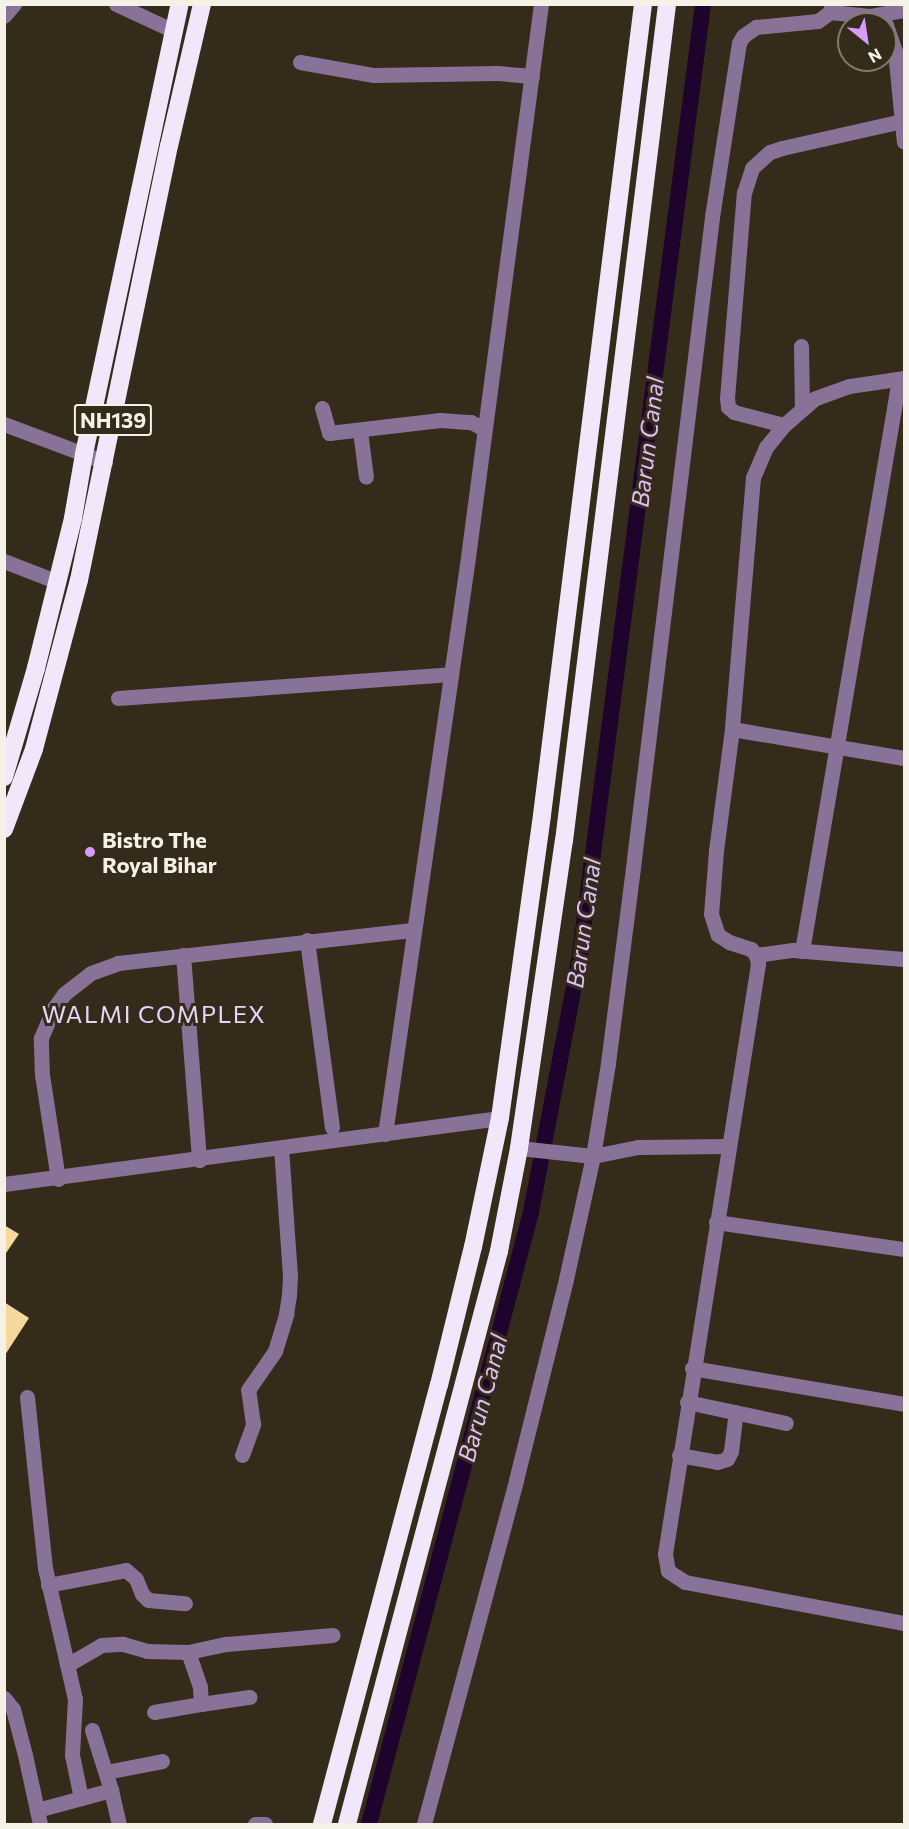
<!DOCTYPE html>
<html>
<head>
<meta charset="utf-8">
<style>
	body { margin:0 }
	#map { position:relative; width:909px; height:1829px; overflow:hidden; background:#342b1a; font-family:Commissioner,sans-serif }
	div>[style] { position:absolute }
	.canal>* { height:16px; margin:-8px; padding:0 8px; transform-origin:8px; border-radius:8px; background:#1e032c }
	.building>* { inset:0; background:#f6d89d }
	.minor>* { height:15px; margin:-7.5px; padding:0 7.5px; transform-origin:7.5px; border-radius:7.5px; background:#897298 }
	.highway>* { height:18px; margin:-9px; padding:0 9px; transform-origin:9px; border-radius:9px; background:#f2e7fa }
	.dots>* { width:16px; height:16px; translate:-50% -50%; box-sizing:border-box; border:3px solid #342b1a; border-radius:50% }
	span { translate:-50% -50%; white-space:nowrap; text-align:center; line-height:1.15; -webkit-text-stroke:6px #342b1a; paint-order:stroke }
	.shield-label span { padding:2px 4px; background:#342b1a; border:2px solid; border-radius:4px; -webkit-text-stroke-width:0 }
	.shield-label { font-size:21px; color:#f6f1e6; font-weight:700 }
	.poi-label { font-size:22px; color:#f6f1e6; font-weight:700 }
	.left { translate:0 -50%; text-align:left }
	.water-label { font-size:24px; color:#e0bdf9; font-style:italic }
	.neighbourhood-label { font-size:24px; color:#ead3fb; letter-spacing:1.5px }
	.frame { position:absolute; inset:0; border:6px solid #f6f1e6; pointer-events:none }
	.north { position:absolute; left:837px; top:12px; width:60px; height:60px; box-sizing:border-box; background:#342b1a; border:2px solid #827a6c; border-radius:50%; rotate:150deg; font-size:16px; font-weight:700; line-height:24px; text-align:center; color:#f6f1e6 }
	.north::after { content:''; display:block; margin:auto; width:21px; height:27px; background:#d59cfb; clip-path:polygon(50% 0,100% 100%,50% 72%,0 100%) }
</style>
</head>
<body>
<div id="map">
	<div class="canal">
		<i style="left:369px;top:1824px;width:633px;rotate:-75.17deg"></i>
		<i style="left:531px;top:1212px;width:263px;rotate:-79.2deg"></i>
		<i style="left:580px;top:954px;width:958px;rotate:-82.62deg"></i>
	</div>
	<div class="building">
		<i style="clip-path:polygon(4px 1225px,19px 1234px,4px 1256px)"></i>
		<i style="clip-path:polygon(4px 1302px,29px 1318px,5px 1355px,4px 1354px)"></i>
	</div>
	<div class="minor">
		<i style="left:116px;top:4px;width:64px;rotate:25deg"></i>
		<i style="left:830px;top:12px;width:40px;rotate:5.7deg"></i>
		<i style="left:870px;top:16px;width:10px;rotate:11deg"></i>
		<i style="left:880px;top:18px;width:9px;rotate:49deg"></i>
		<i style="left:886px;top:25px;width:28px;rotate:71deg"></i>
		<i style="left:895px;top:51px;width:91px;rotate:84.4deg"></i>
		<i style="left:4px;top:16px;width:16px;rotate:-50deg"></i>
		<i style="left:870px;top:16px;width:35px;rotate:-10deg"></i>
		<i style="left:300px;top:62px;width:75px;rotate:10deg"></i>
		<i style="left:374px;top:75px;width:123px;rotate:-0.9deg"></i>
		<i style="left:497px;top:73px;width:35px;rotate:5deg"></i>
		<i style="left:801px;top:346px;width:62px;rotate:89.1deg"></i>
		<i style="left:904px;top:378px;width:56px;rotate:171.7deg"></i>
		<i style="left:849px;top:386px;width:37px;rotate:160deg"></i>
		<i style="left:814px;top:399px;width:40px;rotate:139deg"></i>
		<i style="left:784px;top:425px;width:28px;rotate:129deg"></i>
		<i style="left:766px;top:447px;width:33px;rotate:113deg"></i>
		<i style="left:753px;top:477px;width:253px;rotate:94.8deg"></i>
		<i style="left:732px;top:729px;width:123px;rotate:97.5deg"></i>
		<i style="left:716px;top:851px;width:63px;rotate:94.5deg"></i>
		<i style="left:711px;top:914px;width:22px;rotate:72deg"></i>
		<i style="left:718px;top:935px;width:13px;rotate:32deg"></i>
		<i style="left:729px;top:942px;width:23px;rotate:18deg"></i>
		<i style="left:751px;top:949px;width:8px;rotate:50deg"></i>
		<i style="left:756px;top:955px;width:9px;rotate:77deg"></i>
		<i style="left:758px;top:964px;width:597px;rotate:98.96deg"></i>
		<i style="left:665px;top:1554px;width:17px;rotate:80deg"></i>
		<i style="left:668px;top:1571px;width:20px;rotate:33deg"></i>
		<i style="left:685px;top:1582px;width:223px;rotate:10.6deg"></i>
		<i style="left:322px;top:408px;width:26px;rotate:74deg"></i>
		<i style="left:329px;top:433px;width:112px;rotate:-6.7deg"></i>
		<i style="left:440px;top:420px;width:31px;rotate:4deg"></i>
		<i style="left:471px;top:422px;width:15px;rotate:28deg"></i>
		<i style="left:4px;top:424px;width:108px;rotate:20.6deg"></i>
		<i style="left:784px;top:425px;width:52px;rotate:-165.4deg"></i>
		<i style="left:734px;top:412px;width:8px;rotate:-140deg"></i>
		<i style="left:728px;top:407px;width:9px;rotate:-96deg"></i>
		<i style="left:727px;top:398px;width:206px;rotate:-85.3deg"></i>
		<i style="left:744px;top:193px;width:26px;rotate:-72deg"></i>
		<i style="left:752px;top:168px;width:24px;rotate:-42deg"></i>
		<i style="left:770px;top:152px;width:13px;rotate:-18deg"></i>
		<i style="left:782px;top:148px;width:123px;rotate:-12.7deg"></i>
		<i style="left:360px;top:431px;width:46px;rotate:82.6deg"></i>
		<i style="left:4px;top:561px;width:58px;rotate:21.3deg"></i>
		<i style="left:118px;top:698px;width:334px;rotate:-4.1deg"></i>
		<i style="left:732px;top:729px;width:174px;rotate:9.6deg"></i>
		<i style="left:307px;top:940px;width:189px;rotate:82.4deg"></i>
		<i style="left:802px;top:951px;width:580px;rotate:-80.38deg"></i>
		<i style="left:183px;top:955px;width:206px;rotate:85.5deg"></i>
		<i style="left:756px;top:955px;width:37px;rotate:-8deg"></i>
		<i style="left:793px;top:950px;width:111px;rotate:4.6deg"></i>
		<i style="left:385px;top:1134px;width:583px;rotate:-81.81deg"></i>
		<i style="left:468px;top:557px;width:558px;rotate:-82.48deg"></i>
		<i style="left:519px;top:1148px;width:74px;rotate:6.2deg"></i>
		<i style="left:593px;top:1156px;width:46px;rotate:-11.3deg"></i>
		<i style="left:638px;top:1147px;width:91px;rotate:-0.6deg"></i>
		<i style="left:58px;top:1179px;width:105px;rotate:-98.7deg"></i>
		<i style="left:42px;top:1075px;width:37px;rotate:-92deg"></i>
		<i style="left:41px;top:1038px;width:33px;rotate:-67deg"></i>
		<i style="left:54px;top:1008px;width:17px;rotate:-54deg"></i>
		<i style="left:64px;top:994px;width:34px;rotate:-38deg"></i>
		<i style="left:91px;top:973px;width:29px;rotate:-20deg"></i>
		<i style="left:118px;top:963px;width:298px;rotate:-6.4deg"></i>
		<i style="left:4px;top:1184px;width:500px;rotate:-7.58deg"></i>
		<i style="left:716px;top:1222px;width:190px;rotate:8.2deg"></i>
		<i style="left:692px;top:1368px;width:215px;rotate:9.6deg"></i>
		<i style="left:27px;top:1397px;width:172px;rotate:84deg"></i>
		<i style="left:45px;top:1568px;width:134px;rotate:77.1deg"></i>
		<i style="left:75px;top:1699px;width:56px;rotate:93.1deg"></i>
		<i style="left:72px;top:1755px;width:44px;rotate:78.2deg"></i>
		<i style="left:687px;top:1402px;width:101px;rotate:12deg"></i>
		<i style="left:242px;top:1455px;width:33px;rotate:-70deg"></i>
		<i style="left:253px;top:1424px;width:34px;rotate:-98deg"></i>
		<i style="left:248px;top:1390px;width:47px;rotate:-55.3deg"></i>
		<i style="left:275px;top:1351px;width:39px;rotate:-73deg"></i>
		<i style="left:286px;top:1314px;width:19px;rotate:-81deg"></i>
		<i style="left:289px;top:1295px;width:19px;rotate:-87deg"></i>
		<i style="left:290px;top:1276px;width:128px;rotate:-94deg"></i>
		<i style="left:679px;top:1455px;width:39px;rotate:10deg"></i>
		<i style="left:717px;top:1462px;width:10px;rotate:-17deg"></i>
		<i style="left:727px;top:1459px;width:9px;rotate:-63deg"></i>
		<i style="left:731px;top:1451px;width:39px;rotate:-83deg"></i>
		<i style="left:48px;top:1585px;width:79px;rotate:-10.9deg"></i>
		<i style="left:126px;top:1570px;width:13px;rotate:42deg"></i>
		<i style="left:136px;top:1579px;width:16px;rotate:68deg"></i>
		<i style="left:142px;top:1594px;width:8px;rotate:45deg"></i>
		<i style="left:148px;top:1600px;width:37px;rotate:5deg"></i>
		<i style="left:188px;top:1652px;width:37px;rotate:71deg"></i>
		<i style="left:200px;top:1687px;width:17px;rotate:87deg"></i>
		<i style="left:201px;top:1704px;width:49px;rotate:-8.3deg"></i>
		<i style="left:67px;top:1665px;width:39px;rotate:-30deg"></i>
		<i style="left:101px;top:1645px;width:22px;rotate:-3deg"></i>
		<i style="left:123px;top:1644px;width:25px;rotate:16deg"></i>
		<i style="left:147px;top:1651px;width:41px;rotate:1.4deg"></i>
		<i style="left:188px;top:1652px;width:40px;rotate:-12deg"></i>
		<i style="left:227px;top:1644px;width:106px;rotate:-4.9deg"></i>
		<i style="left:4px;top:1698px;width:14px;rotate:51deg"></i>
		<i style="left:13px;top:1709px;width:48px;rotate:75.4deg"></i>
		<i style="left:25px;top:1755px;width:71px;rotate:77.7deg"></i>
		<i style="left:154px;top:1712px;width:48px;rotate:-9.7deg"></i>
		<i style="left:92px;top:1730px;width:63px;rotate:72.4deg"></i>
		<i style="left:111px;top:1790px;width:35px;rotate:77deg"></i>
		<i style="left:106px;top:1772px;width:57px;rotate:-11.1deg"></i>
		<i style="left:37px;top:1810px;width:77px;rotate:-15.1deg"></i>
		<i style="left:255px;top:1824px;width:10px"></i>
		<i style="left:424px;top:1824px;width:356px;rotate:-75deg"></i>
		<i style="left:516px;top:1480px;width:207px;rotate:-76deg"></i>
		<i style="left:566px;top:1279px;width:126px;rotate:-77.6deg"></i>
		<i style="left:593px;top:1156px;width:94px;rotate:-80.8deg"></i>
		<i style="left:608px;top:1063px;width:206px;rotate:-82.7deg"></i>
		<i style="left:634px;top:859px;width:647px;rotate:-83.07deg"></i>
		<i style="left:712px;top:217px;width:176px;rotate:-81.2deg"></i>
		<i style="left:739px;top:43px;width:8px;rotate:-60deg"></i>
		<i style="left:743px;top:36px;width:16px;rotate:-35deg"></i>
		<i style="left:756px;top:27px;width:62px;rotate:-5.5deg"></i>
		<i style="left:818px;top:21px;width:15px;rotate:-37deg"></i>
		<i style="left:830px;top:12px;width:8px;rotate:-76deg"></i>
	</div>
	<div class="highway">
		<i style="left:4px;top:777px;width:114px;rotate:-73.6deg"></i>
		<i style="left:36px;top:668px;width:154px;rotate:-76.1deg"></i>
		<i style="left:73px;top:518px;width:65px;rotate:-80.2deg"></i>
		<i style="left:84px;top:454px;width:460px;rotate:-78deg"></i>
		<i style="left:4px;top:829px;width:85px;rotate:-69.4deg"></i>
		<i style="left:34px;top:749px;width:175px;rotate:-75.1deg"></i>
		<i style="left:79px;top:580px;width:443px;rotate:-78.3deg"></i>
		<i style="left:169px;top:146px;width:146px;rotate:-76.9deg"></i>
		<i style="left:322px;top:1824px;width:454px;rotate:-75.1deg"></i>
		<i style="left:439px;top:1385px;width:142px;rotate:-76.2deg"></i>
		<i style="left:473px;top:1247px;width:132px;rotate:-78.2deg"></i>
		<i style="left:500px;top:1118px;width:306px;rotate:-82.1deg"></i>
		<i style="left:542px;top:815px;width:817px;rotate:-82.9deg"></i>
		<i style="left:347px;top:1824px;width:593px;rotate:-75.14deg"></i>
		<i style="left:499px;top:1251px;width:105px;rotate:-79deg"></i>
		<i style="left:519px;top:1148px;width:310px;rotate:-81.7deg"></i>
		<i style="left:564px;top:841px;width:843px;rotate:-82.98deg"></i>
	</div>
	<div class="dots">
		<i style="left:90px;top:852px;background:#d59cfb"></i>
	</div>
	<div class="shield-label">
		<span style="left:113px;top:420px">NH139</span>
	</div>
	<div class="poi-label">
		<span class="left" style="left:102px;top:852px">Bistro The<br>Royal Bihar</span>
	</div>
	<div class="water-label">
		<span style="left:647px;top:442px;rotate:-83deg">Barun Canal</span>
		<span style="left:583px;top:923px;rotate:-82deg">Barun Canal</span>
		<span style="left:482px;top:1398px;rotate:-75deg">Barun Canal</span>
	</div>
	<div class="neighbourhood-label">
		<span style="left:154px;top:1014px">WALMI COMPLEX</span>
	</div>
	<div class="frame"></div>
	<div class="north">N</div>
</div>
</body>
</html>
